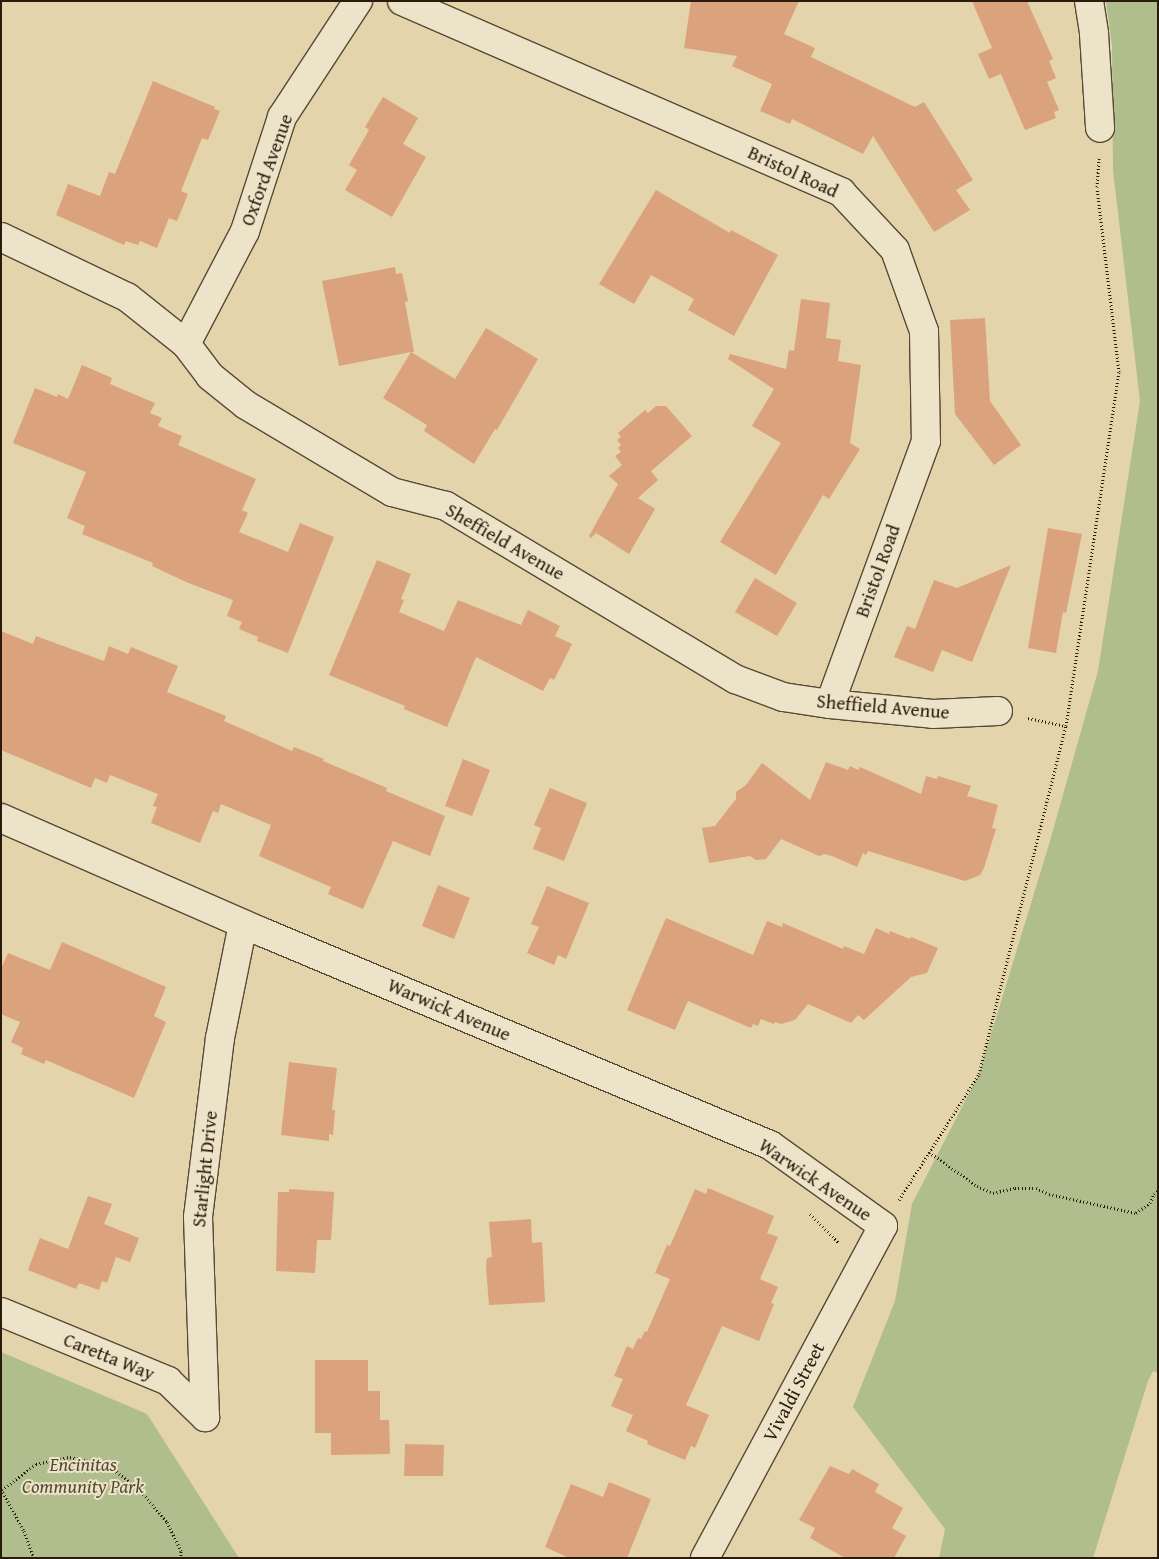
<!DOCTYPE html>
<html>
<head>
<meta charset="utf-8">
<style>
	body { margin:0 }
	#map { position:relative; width:1159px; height:1559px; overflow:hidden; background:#e3d4ab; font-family:"Gentium Book Plus",serif }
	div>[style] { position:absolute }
	.green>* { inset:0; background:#b0bd8c }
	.building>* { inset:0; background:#dba27e }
	.path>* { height:3px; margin-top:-1.5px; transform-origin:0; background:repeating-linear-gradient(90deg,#2a1b0c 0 1px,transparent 0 3.5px) }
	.roads { filter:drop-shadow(1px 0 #584934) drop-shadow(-1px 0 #584934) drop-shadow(0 1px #584934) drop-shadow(0 -1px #584934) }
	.street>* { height:28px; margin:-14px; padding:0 14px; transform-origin:14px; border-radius:14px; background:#ede3c8 }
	span { translate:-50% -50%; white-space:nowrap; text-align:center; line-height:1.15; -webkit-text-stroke:4px #ede3c8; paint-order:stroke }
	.street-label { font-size:19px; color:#2a1b0c }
	.park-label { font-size:19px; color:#524c32; font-style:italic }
	.frame { position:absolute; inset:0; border:2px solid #2a1b0c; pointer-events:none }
</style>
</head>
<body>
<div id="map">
	<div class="green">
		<i style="clip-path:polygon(1106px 1px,1158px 1px,1158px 1373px,1153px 1371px,1148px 1381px,1093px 1558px,939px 1558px,945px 1529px,853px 1407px,895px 1301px,912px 1204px,979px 1074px,1050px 841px,1098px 671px,1140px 401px,1113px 170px,1112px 45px)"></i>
		<i style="clip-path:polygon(1px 1352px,147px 1414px,239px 1558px,1px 1558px)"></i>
	</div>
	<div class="building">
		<i style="clip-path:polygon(691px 1px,799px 1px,784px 34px,815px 48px,811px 57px,915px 107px,924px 102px,973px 180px,956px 190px,970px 210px,934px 232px,873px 136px,863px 154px,792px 119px,790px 124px,760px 111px,772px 84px,732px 66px,737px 56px,684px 48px)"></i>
		<i style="clip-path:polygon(972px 1px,1027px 1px,1053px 59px,1049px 61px,1056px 78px,1047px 82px,1059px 110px,1054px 112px,1056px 118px,1025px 130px,1001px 74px,989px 79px,978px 54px,992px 48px)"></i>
		<i style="clip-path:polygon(153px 81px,215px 107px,214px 109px,220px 111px,208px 140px,202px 138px,181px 191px,188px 194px,177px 221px,169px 218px,157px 248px,140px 241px,138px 245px,126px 241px,124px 245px,56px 215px,68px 184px,100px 196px,109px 172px,115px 174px)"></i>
		<i style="clip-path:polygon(383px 97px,418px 118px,403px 144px,426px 157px,392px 217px,345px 190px,357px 170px,349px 165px,369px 130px,365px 127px)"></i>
		<i style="clip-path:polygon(656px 190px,730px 233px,731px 230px,778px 255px,734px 336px,688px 310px,694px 299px,651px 275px,634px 304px,599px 284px)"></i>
		<i style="clip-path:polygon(395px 267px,396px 274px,402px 273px,408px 301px,405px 302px,414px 352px,411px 352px,455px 379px,486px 328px,538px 359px,497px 430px,495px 429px,474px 464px,424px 431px,427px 425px,383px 398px,411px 352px,339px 366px,322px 281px)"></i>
		<i style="clip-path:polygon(801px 299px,830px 303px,826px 338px,841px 340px,838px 361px,861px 365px,850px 443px,860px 449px,829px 499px,823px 495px,776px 575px,720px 542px,781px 443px,752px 426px,774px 389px,728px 359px,730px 354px,786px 369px,789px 350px,794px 351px)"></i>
		<i style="clip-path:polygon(985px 318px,990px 401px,1021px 445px,994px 465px,955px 414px,950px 320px)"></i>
		<i style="clip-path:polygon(82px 365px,112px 378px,110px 384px,155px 403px,150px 413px,162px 418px,158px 426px,182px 436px,178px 445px,256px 479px,242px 510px,248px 513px,239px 532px,288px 552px,300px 523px,334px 537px,288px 653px,257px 641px,258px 637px,239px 629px,242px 622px,227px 616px,233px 600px,186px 582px,152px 566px,153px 563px,82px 534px,85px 526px,67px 518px,86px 472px,13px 443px,35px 388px,57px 397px,58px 394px,68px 399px)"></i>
		<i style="clip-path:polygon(656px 406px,666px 406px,692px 436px,651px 471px,658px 480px,638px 498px,655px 509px,629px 554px,596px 533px,591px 538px,589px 536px,618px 484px,609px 476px,622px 465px,615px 456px,621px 452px,618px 448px,621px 445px,617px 440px,621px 437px,618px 433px,645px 410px,648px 413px)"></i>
		<i style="clip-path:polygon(1048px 528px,1082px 534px,1066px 613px,1063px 612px,1056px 653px,1028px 648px)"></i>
		<i style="clip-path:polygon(377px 560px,411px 574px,401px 599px,404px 600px,399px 612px,444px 631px,458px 600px,521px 625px,528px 610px,560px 626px,555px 636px,572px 644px,554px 680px,550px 678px,543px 691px,476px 657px,447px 727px,404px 709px,405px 706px,329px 675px)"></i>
		<i style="clip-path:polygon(1011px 565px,972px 662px,942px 650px,933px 672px,894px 657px,907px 626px,915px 629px,934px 580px,957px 588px)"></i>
		<i style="clip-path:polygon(755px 578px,797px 603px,777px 636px,735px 612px)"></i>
		<i style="clip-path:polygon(1px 631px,33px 644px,36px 636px,104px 661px,109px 646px,128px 654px,131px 647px,178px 666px,167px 692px,226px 716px,224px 721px,240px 728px,292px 751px,294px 747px,324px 759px,323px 761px,387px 788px,386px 791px,445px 816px,430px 856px,393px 841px,363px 909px,328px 894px,331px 887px,259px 856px,271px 825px,221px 804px,218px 813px,213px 811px,200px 843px,151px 823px,157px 807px,153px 806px,158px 794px,110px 775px,107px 783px,95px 778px,91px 788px,1px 750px)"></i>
		<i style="clip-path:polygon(463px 759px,490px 770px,472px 816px,445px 806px)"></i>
		<i style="clip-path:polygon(826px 762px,848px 770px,850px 766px,858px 770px,860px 767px,921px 794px,926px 776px,937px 779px,938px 776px,971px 786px,967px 796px,998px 805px,992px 828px,996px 829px,984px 868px,980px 875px,965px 881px,868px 851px,866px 855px,863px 853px,857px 867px,832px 856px,824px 854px,819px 856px,781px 839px,766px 859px,756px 860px,750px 856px,709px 863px,702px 828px,715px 826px,736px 799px,736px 792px,746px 785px,762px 763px,810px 800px)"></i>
		<i style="clip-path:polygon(550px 788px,587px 803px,564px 861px,533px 849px,541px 828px,534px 825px)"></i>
		<i style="clip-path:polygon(438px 885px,470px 898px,454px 939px,422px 926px)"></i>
		<i style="clip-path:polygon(547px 886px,589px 903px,566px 959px,558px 955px,554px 965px,527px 953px,539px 927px,531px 924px)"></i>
		<i style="clip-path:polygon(666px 918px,753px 955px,767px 921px,782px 927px,783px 923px,843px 949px,844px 946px,864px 954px,876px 928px,889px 934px,890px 931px,910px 939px,911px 937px,938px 948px,927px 973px,911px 977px,864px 1020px,858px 1015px,851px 1023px,808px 1004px,795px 1020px,781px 1024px,775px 1022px,774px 1024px,761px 1019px,758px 1026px,753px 1024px,751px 1028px,688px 1001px,675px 1030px,627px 1010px)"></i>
		<i style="clip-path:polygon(62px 942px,166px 987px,154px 1016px,166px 1022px,134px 1098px,46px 1060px,44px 1064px,21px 1054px,23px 1048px,11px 1042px,20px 1022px,1px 1014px,1px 969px,8px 953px,50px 970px)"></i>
		<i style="clip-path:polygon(289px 1062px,337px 1068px,332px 1110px,335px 1110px,333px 1135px,329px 1134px,329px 1141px,281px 1135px)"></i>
		<i style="clip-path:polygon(708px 1188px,774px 1216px,767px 1233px,778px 1237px,760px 1279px,778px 1287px,771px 1303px,774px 1304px,759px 1341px,722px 1326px,686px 1405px,709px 1415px,695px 1448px,691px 1446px,685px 1460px,647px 1444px,648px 1441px,626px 1431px,633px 1415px,611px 1406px,623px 1379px,614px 1376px,627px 1346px,633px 1349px,638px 1338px,641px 1339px,645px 1331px,647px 1332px,670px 1279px,655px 1273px,667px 1245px,670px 1246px,695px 1189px,706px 1194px)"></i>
		<i style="clip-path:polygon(289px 1189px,334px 1192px,331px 1240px,317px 1240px,315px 1273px,276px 1271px,278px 1192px,289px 1192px)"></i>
		<i style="clip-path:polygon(88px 1196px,112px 1204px,104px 1224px,139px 1238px,130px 1262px,116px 1257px,107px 1283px,102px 1281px,99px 1290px,79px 1283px,76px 1289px,28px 1270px,40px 1238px,68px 1249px)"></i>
		<i style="clip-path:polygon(531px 1219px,532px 1243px,542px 1242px,545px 1302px,489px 1305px,486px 1267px,487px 1258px,492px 1257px,489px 1222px)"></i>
		<i style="clip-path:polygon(315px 1360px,368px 1360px,368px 1391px,380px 1391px,380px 1420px,389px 1420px,390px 1454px,331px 1455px,331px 1433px,315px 1433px)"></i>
		<i style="clip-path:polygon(405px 1444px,444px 1445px,443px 1476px,404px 1476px)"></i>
		<i style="clip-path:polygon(830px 1466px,849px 1474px,852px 1469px,879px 1484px,875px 1492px,903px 1508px,892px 1528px,906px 1536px,894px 1558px,845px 1558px,810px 1538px,815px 1528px,799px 1520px)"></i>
		<i style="clip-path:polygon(609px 1482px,651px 1499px,627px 1558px,569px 1558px,545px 1547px,571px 1484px,603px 1497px)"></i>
	</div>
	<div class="path">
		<i style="left:1028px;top:718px;width:39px;rotate:12deg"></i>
		<i style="left:929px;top:1152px;width:59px;rotate:35.3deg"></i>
		<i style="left:977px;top:1186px;width:17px;rotate:24deg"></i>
		<i style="left:993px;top:1193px;width:23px;rotate:-13deg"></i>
		<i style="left:1015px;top:1188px;width:21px"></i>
		<i style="left:1036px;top:1188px;width:14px;rotate:25deg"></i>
		<i style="left:1049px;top:1194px;width:89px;rotate:12.3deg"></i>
		<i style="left:1136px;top:1213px;width:17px;rotate:-36deg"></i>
		<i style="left:1150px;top:1203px;width:10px;rotate:-66deg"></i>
		<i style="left:1154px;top:1194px;width:5px;rotate:-37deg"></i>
		<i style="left:899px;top:1200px;width:149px;rotate:-57.6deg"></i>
		<i style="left:979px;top:1074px;width:359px;rotate:-76deg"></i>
		<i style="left:1066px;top:726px;width:358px;rotate:-81.5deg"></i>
		<i style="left:1119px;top:372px;width:186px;rotate:-96.8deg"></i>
		<i style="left:1097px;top:187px;width:29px;rotate:-86deg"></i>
		<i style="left:810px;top:1214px;width:41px;rotate:45deg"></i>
		<i style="left:1px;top:1489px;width:48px;rotate:61.3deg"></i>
		<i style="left:24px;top:1531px;width:29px;rotate:70deg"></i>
		<i style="left:2px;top:1490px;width:43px;rotate:-37.4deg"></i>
		<i style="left:36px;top:1464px;width:35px;rotate:-12deg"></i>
		<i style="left:70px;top:1457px;width:39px;rotate:12deg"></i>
		<i style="left:108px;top:1465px;width:42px;rotate:38.2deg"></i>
		<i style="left:141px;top:1491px;width:40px;rotate:50deg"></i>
		<i style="left:167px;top:1522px;width:32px;rotate:64deg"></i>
		<i style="left:181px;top:1551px;width:7px;rotate:90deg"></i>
	</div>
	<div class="roads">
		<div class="street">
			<i style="left:402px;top:1px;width:479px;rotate:23.5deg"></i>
			<i style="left:841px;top:192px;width:79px;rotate:47deg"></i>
			<i style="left:895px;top:250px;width:86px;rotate:70.3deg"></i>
			<i style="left:924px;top:331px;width:110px;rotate:89deg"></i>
			<i style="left:926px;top:441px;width:280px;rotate:110.1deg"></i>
			<i style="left:1089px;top:1px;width:33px;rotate:81deg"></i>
			<i style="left:1094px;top:34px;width:94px;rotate:86.3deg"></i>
			<i style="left:1px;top:237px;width:140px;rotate:25.5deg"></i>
			<i style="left:127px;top:297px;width:75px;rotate:38.5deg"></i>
			<i style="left:186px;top:344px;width:40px;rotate:53deg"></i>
			<i style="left:210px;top:376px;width:46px;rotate:38.9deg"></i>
			<i style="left:246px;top:405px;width:170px;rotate:30.8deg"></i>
			<i style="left:392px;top:492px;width:56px;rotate:14.5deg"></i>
			<i style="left:446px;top:506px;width:337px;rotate:30.9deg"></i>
			<i style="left:735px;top:679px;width:51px;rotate:20.6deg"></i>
			<i style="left:783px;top:697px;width:48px;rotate:8.5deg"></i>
			<i style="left:830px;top:704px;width:103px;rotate:5.5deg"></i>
			<i style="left:933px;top:714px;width:65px;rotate:-2.6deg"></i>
			<i style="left:186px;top:344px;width:127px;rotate:-62.4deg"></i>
			<i style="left:245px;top:231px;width:120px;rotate:-72deg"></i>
			<i style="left:282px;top:117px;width:139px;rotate:-56.8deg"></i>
			<i style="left:1px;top:818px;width:285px;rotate:23.6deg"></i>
			<i style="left:262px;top:932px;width:551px;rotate:22.75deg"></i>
			<i style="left:770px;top:1145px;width:139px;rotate:35.6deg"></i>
			<i style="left:883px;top:1226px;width:377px;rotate:118.2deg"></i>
			<i style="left:1px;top:1312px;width:181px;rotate:22.4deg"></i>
			<i style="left:168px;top:1381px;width:52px;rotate:44.2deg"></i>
			<i style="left:205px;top:1417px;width:200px;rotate:-92deg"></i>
			<i style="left:198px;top:1217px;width:180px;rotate:-83deg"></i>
			<i style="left:220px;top:1038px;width:116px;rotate:-78.6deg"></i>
		</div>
	</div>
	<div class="street-label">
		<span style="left:267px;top:170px;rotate:-70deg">Oxford Avenue</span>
		<span style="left:793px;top:172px;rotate:25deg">Bristol Road</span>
		<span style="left:505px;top:542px;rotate:30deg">Sheffield Avenue</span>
		<span style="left:878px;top:571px;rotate:-70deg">Bristol Road</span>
		<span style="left:883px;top:707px;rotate:5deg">Sheffield Avenue</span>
		<span style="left:449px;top:1010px;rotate:23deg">Warwick Avenue</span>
		<span style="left:205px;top:1169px;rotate:-84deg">Starlight Drive</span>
		<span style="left:815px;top:1180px;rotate:34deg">Warwick Avenue</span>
		<span style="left:109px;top:1357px;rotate:22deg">Caretta Way</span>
		<span style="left:794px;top:1392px;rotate:-62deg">Vivaldi Street</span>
	</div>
	<div class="park-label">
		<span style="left:83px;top:1476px">Encinitas<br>Community Park</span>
	</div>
	<div class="frame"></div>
</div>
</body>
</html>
